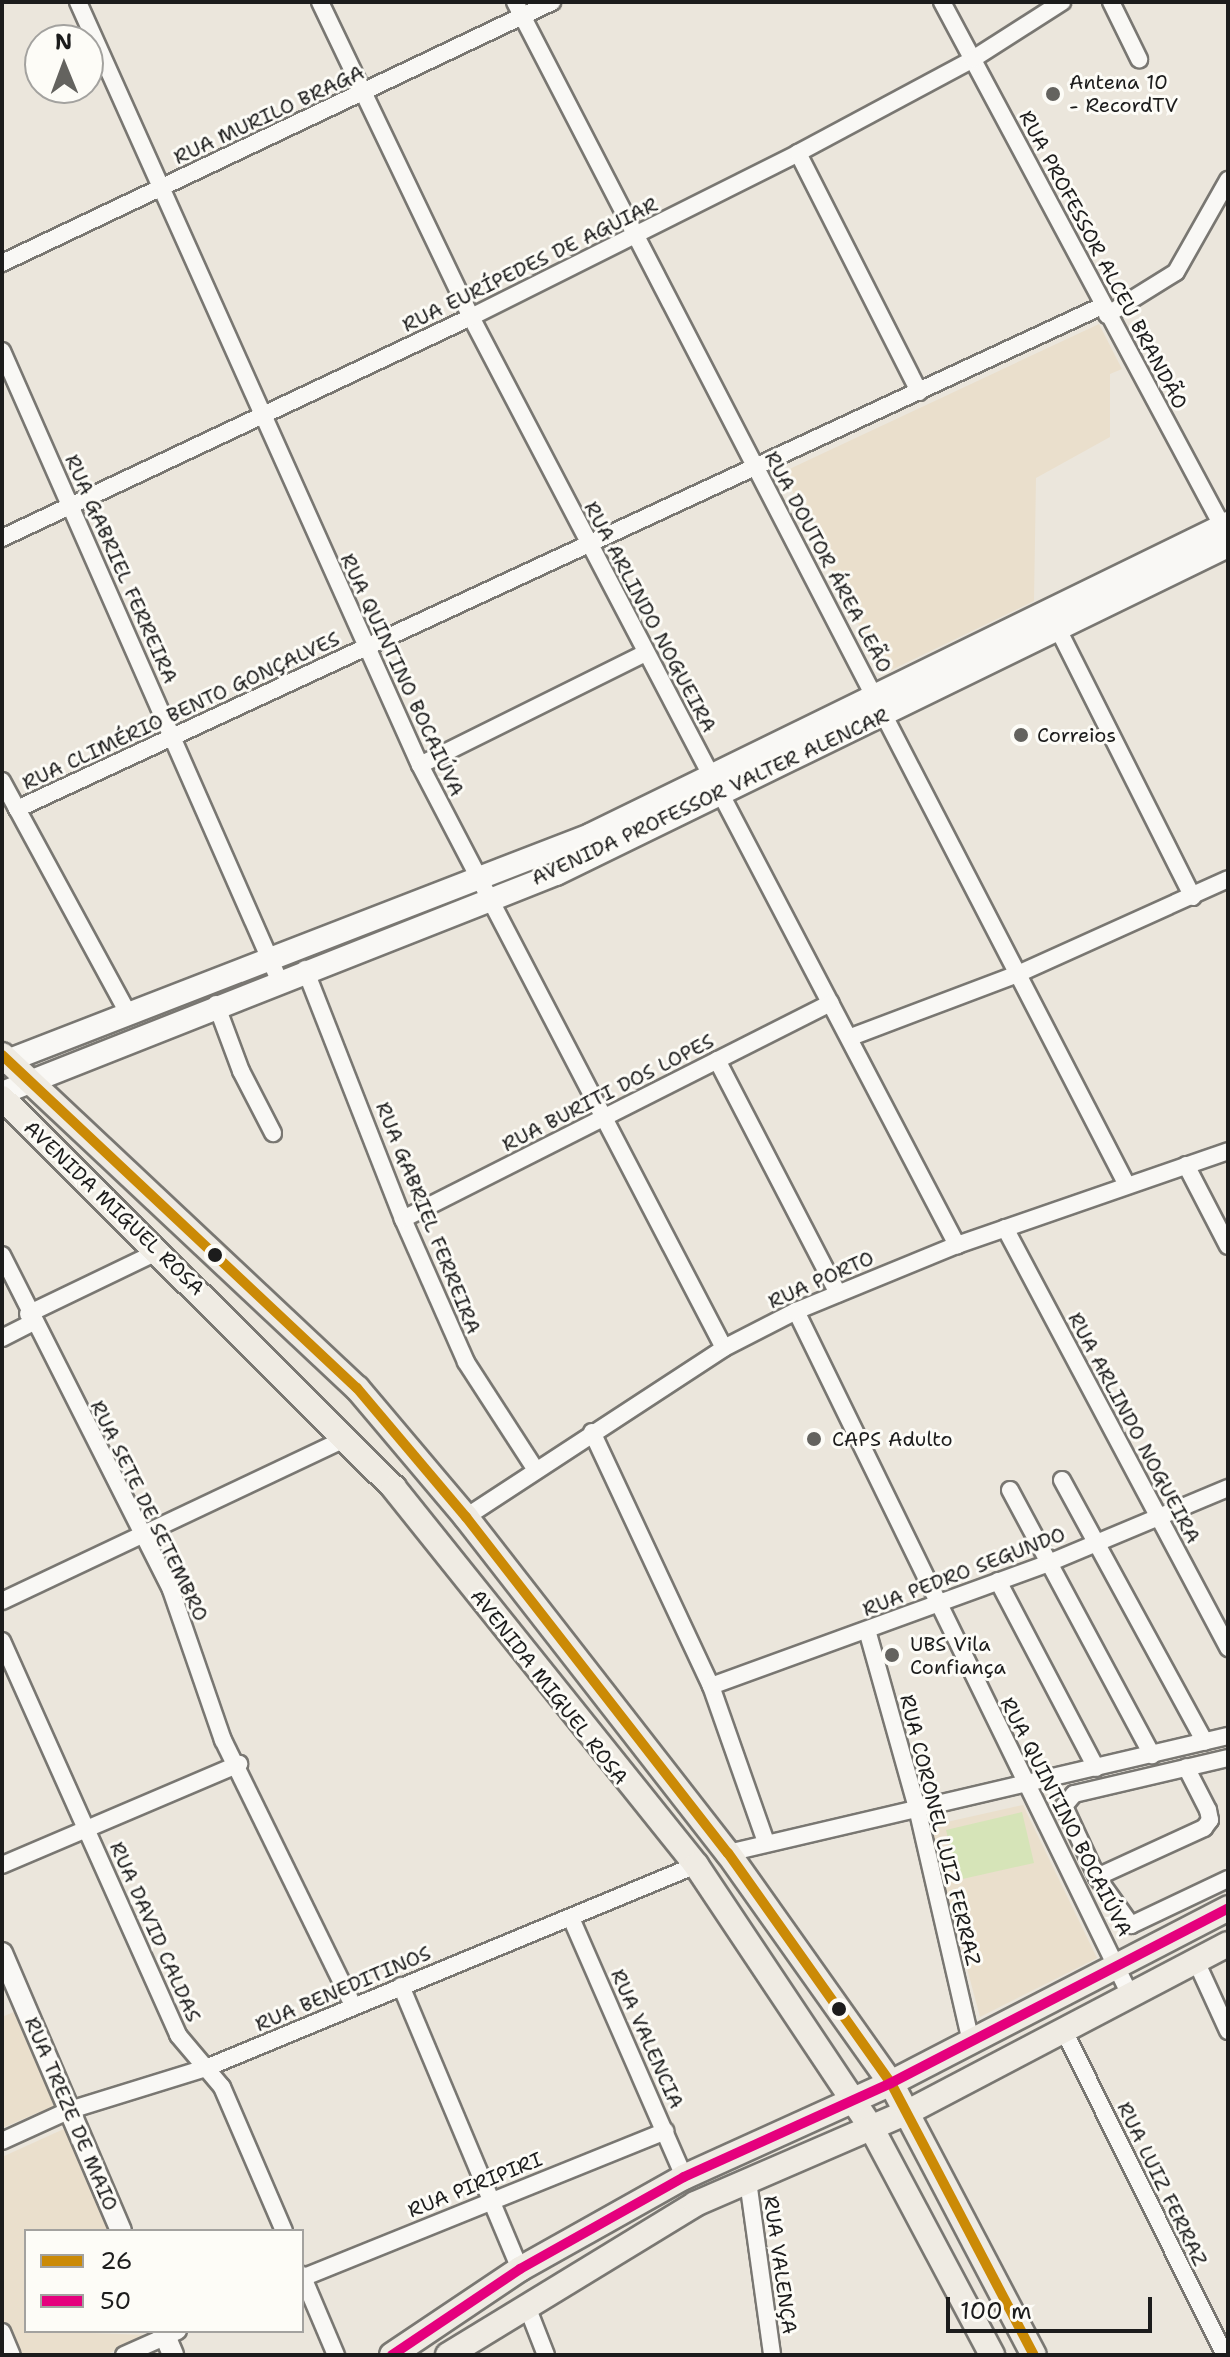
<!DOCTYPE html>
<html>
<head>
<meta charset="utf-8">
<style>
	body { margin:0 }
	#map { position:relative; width:1230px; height:2357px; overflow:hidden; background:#ebe6dc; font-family:"Shantell Sans",sans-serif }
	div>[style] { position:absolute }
	.built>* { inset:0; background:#eadfcc }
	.green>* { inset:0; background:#d6e4b8 }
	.roads { filter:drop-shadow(2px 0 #797772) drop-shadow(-2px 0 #797772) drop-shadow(0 2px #797772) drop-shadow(0 -2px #797772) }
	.minor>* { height:16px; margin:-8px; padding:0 8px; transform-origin:8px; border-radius:8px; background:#f9f8f5 }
	.tertiary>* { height:20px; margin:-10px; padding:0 10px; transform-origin:10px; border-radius:10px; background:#f9f8f5 }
	.secondary>* { height:22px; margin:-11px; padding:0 11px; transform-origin:11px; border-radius:11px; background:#f9f8f5 }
	.primary>* { height:24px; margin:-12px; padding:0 12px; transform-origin:12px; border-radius:12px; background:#efebe3 }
	.bus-1>* { height:10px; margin:-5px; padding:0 5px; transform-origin:5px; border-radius:5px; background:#cb8a06 }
	.bus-2>* { height:10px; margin:-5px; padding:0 5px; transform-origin:5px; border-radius:5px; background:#e5007d }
	.dots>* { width:22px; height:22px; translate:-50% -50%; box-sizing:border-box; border:4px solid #fdfcf7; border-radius:50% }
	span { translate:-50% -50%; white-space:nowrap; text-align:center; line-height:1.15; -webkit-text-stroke:6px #fdfcf7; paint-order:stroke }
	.poi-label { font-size:20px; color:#1c1c1c }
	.left { translate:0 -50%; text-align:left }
	.street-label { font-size:20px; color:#1c1c1c }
	.frame { position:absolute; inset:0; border:4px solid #1c1c1c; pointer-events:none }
	.legend { position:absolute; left:24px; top:2229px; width:280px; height:104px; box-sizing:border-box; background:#fdfcf7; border:2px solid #a3a29f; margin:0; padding:10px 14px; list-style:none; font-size:24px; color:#1c1c1c }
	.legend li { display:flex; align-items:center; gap:16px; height:40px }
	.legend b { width:40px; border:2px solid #a3a29f }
	.north { position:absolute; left:24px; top:24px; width:80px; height:80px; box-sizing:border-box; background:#fdfcf7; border:2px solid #a3a29f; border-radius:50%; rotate:359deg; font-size:22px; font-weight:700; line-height:32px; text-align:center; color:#1c1c1c }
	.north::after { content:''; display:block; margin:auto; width:28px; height:36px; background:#64635f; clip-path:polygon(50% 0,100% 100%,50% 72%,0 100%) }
	.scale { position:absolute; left:946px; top:2297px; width:206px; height:36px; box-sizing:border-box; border:4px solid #1c1c1c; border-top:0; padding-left:10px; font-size:24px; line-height:28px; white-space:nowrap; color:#1c1c1c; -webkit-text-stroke:6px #fdfcf7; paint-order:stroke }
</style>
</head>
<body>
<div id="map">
	<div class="built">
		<i style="clip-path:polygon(1099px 324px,1122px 369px,1110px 374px,1110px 437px,1036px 478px,1034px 601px,883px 674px,783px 472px)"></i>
		<i style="clip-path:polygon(1023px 1805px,1097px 1958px,980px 2017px,929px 1826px)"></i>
		<i style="clip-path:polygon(16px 2011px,54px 2106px,2px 2128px,2px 2017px)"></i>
		<i style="clip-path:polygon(66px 2128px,108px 2231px,26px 2231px,26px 2331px,150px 2335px,105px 2355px,17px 2355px,2px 2319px,2px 2157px)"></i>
	</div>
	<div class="green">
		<i style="clip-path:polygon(1022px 1812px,1034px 1863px,958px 1880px,946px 1830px)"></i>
	</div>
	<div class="roads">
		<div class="minor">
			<i style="left:78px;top:2px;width:836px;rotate:65.86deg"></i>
			<i style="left:420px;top:765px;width:657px;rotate:62.46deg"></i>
			<i style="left:320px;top:2px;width:349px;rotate:64.4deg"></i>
			<i style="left:471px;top:317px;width:1048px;rotate:62.36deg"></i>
			<i style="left:515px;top:2px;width:1332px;rotate:62.65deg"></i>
			<i style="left:942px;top:2px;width:602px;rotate:61.86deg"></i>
			<i style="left:1111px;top:2px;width:64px;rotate:63.8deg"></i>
			<i style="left:798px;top:153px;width:268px;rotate:63.1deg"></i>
			<i style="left:2px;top:263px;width:609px;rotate:-25.39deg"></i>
			<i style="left:1107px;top:315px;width:81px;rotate:-31.9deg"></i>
			<i style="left:1176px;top:272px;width:106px;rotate:-60.5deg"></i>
			<i style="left:2px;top:351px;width:687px;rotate:66.23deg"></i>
			<i style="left:2px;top:538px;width:518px;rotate:-25.23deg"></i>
			<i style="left:471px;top:317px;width:366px;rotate:-26.6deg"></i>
			<i style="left:798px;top:153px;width:199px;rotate:-28.2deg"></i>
			<i style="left:973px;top:59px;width:106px;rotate:-32.6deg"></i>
			<i style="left:1058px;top:629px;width:300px;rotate:63.3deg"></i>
			<i style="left:420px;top:765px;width:252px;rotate:-26.4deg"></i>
			<i style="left:2px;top:781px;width:264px;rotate:61.5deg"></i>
			<i style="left:17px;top:809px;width:1196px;rotate:-24.87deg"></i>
			<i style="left:305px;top:969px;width:269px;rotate:68.6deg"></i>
			<i style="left:403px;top:1219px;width:156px;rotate:66.2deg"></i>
			<i style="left:466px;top:1362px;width:129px;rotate:57.1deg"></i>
			<i style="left:216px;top:1004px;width:72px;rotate:69.5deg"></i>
			<i style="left:241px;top:1071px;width:70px;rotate:62.7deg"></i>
			<i style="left:851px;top:1037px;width:181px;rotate:-20.7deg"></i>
			<i style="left:1020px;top:973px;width:228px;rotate:-24.3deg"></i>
			<i style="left:717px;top:1060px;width:263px;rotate:62.6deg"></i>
			<i style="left:1186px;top:1165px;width:91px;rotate:62.6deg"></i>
			<i style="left:403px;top:1219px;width:479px;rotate:-26.8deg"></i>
			<i style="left:1005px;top:1228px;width:476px;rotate:62deg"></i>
			<i style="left:2px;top:1255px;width:375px;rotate:63.2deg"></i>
			<i style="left:171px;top:1590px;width:159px;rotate:70.9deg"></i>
			<i style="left:223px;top:1740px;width:295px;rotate:63.9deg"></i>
			<i style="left:796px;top:1311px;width:763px;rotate:63.97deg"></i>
			<i style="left:28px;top:1314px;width:145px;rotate:-25.7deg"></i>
			<i style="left:2px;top:1338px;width:34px;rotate:-27deg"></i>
			<i style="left:592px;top:1432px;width:280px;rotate:64.9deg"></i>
			<i style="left:711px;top:1686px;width:165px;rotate:70.6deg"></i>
			<i style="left:1062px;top:1480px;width:298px;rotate:61.4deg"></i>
			<i style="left:1010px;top:1490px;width:301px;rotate:61.8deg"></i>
			<i style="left:466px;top:1517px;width:308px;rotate:-33.2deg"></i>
			<i style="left:724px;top:1348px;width:81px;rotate:-27.2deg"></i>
			<i style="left:796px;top:1311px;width:174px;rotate:-22.3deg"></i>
			<i style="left:957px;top:1245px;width:287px;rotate:-19.1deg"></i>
			<i style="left:998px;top:1581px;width:211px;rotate:62.3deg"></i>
			<i style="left:2px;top:1601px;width:382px;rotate:-25.3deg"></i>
			<i style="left:867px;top:1630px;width:185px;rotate:74.3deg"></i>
			<i style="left:917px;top:1808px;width:239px;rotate:77deg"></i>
			<i style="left:2px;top:1641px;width:432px;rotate:65.9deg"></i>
			<i style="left:178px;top:2035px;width:68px;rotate:49.8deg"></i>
			<i style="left:222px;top:2087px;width:157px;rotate:66.7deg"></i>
			<i style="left:711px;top:1686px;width:362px;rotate:-20deg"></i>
			<i style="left:1051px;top:1562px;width:192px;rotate:-22.7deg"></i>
			<i style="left:1228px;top:1758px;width:158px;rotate:166.8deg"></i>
			<i style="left:1074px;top:1794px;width:16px;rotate:130deg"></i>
			<i style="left:1064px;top:1806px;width:78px;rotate:65.1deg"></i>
			<i style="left:1097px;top:1877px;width:59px;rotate:54.7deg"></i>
			<i style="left:1131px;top:1925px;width:107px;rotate:-25.4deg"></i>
			<i style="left:728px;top:1853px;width:514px;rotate:-13.17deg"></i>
			<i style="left:2px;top:1865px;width:258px;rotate:-23.1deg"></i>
			<i style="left:1097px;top:1877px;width:118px;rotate:-24.6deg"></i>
			<i style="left:1204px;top:1828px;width:10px;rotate:-53deg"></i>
			<i style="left:1210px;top:1820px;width:10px;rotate:-101deg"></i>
			<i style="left:1208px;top:1810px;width:48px;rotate:-117.1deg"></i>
			<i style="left:571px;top:1918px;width:283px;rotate:66.4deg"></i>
			<i style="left:1196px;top:1961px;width:77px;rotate:65.4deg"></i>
			<i style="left:401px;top:1986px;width:307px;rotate:67.2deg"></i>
			<i style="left:1064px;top:2031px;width:362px;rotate:63.6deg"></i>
			<i style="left:2px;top:2141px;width:75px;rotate:-24.5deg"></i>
			<i style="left:70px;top:2110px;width:142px;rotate:-17.2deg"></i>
			<i style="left:206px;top:2068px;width:530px;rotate:-22.5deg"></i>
			<i style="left:748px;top:2181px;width:176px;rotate:82.1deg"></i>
			<i style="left:302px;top:2275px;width:87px;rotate:67deg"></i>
			<i style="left:302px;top:2278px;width:392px;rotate:-22deg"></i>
			<i style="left:526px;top:2304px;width:55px;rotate:68.6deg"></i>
			<i style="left:2px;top:2332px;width:25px;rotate:67deg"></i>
			<i style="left:124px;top:2355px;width:59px;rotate:-24deg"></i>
		</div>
		<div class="tertiary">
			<i style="left:2px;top:1953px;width:302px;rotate:66.8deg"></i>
			<i style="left:163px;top:2331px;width:26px;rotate:67deg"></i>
		</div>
		<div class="secondary">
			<i style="left:2px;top:1063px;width:631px;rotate:-21.19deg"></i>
			<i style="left:590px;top:835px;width:710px;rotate:-26.06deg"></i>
			<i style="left:2px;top:1093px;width:596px;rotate:-21.57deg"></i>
			<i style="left:556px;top:874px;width:748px;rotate:-26.02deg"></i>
		</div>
		<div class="primary">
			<i style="left:2px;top:1055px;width:487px;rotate:43.2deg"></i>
			<i style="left:357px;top:1388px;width:169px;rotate:49.8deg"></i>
			<i style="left:466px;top:1517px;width:426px;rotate:52.1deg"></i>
			<i style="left:728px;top:1853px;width:282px;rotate:54.7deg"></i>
			<i style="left:891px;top:2083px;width:307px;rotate:62.3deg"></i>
			<i style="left:2px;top:1098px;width:553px;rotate:44.85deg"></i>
			<i style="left:394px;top:1488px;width:483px;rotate:51.3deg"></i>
			<i style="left:696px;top:1865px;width:317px;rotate:56.3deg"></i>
			<i style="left:872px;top:2129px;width:256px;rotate:62deg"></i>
			<i style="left:392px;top:2355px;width:154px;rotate:-33.9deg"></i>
			<i style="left:520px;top:2269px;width:188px;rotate:-29.3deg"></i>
			<i style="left:684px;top:2177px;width:227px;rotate:-24.4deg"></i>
			<i style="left:891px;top:2083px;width:380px;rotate:-27.4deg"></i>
			<i style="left:448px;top:2355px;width:289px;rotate:-31.4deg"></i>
			<i style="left:695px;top:2204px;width:232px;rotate:-23.4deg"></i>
			<i style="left:908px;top:2112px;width:361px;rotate:-27.7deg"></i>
		</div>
	</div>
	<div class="bus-1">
		<i style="left:2px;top:1055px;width:487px;rotate:43.2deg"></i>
		<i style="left:357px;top:1388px;width:169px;rotate:49.8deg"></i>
		<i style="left:466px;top:1517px;width:426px;rotate:52.1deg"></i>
		<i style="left:728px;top:1853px;width:282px;rotate:54.7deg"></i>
		<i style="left:891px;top:2083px;width:307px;rotate:62.3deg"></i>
	</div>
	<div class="bus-2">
		<i style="left:392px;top:2355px;width:154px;rotate:-33.9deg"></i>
		<i style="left:520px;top:2269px;width:188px;rotate:-29.3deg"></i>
		<i style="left:684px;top:2177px;width:227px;rotate:-24.4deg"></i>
		<i style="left:891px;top:2083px;width:380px;rotate:-27.4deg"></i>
	</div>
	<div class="dots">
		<i style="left:1053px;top:94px;background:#64635f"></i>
		<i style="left:1021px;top:735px;background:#64635f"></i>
		<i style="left:215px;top:1255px;background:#1c1c1c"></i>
		<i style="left:814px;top:1439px;background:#64635f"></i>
		<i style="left:892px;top:1655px;background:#64635f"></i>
		<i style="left:839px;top:2009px;background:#1c1c1c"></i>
	</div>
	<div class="poi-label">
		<span class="left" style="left:1069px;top:94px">Antena 10<br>- RecordTV</span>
		<span class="left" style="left:1037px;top:735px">Correios</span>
		<span class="left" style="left:832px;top:1439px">CAPS Adulto</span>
		<span class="left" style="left:910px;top:1656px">UBS Vila<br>Confiança</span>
	</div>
	<div class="street-label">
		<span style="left:269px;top:115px;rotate:-25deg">RUA MURILO BRAGA</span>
		<span style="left:1103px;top:260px;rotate:62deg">RUA PROFESSOR ALCEU BRANDÃO</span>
		<span style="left:530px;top:265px;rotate:-26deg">RUA EURÍPEDES DE AGUIAR</span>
		<span style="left:828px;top:562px;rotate:62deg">RUA DOUTOR ÁREA LEÃO</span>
		<span style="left:121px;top:569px;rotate:66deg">RUA GABRIEL FERREIRA</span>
		<span style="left:650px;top:617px;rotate:62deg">RUA ARLINDO NOGUEIRA</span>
		<span style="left:402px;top:675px;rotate:65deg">RUA QUINTINO BOCAIÚVA</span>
		<span style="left:181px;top:711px;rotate:-25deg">RUA CLIMÉRIO BENTO GONÇALVES</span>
		<span style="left:710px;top:797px;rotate:-25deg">AVENIDA PROFESSOR VALTER ALENCAR</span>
		<span style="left:608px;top:1093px;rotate:-27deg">RUA BURITI DOS LOPES</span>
		<span style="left:114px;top:1208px;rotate:44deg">AVENIDA MIGUEL ROSA</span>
		<span style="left:428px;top:1218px;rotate:68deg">RUA GABRIEL FERREIRA</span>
		<span style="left:821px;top:1280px;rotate:-24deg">RUA PORTO</span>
		<span style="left:1134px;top:1428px;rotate:62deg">RUA ARLINDO NOGUEIRA</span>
		<span style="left:149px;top:1511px;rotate:64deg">RUA SETE DE SETEMBRO</span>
		<span style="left:964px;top:1572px;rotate:-21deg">RUA PEDRO SEGUNDO</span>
		<span style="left:549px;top:1687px;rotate:52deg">AVENIDA MIGUEL ROSA</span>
		<span style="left:1066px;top:1817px;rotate:63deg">RUA QUINTINO BOCAIÚVA</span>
		<span style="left:940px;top:1830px;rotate:76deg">RUA CORONEL LUIZ FERRAZ</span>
		<span style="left:155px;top:1932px;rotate:66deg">RUA DAVID CALDAS</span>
		<span style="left:343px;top:1989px;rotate:-23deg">RUA BENEDITINOS</span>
		<span style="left:647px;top:2039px;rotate:66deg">RUA VALENCIA</span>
		<span style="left:71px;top:2114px;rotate:67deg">RUA TREZE DE MAIO</span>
		<span style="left:1162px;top:2184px;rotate:64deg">RUA LUIZ FERRAZ</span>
		<span style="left:475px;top:2185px;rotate:-22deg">RUA PIRIPIRI</span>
		<span style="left:780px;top:2265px;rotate:82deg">RUA VALENÇA</span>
	</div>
	<div class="frame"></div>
	<ul class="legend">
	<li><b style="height:10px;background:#cb8a06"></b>26</li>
	<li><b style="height:10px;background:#e5007d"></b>50</li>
	</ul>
	<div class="north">N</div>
	<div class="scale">100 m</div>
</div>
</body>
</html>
